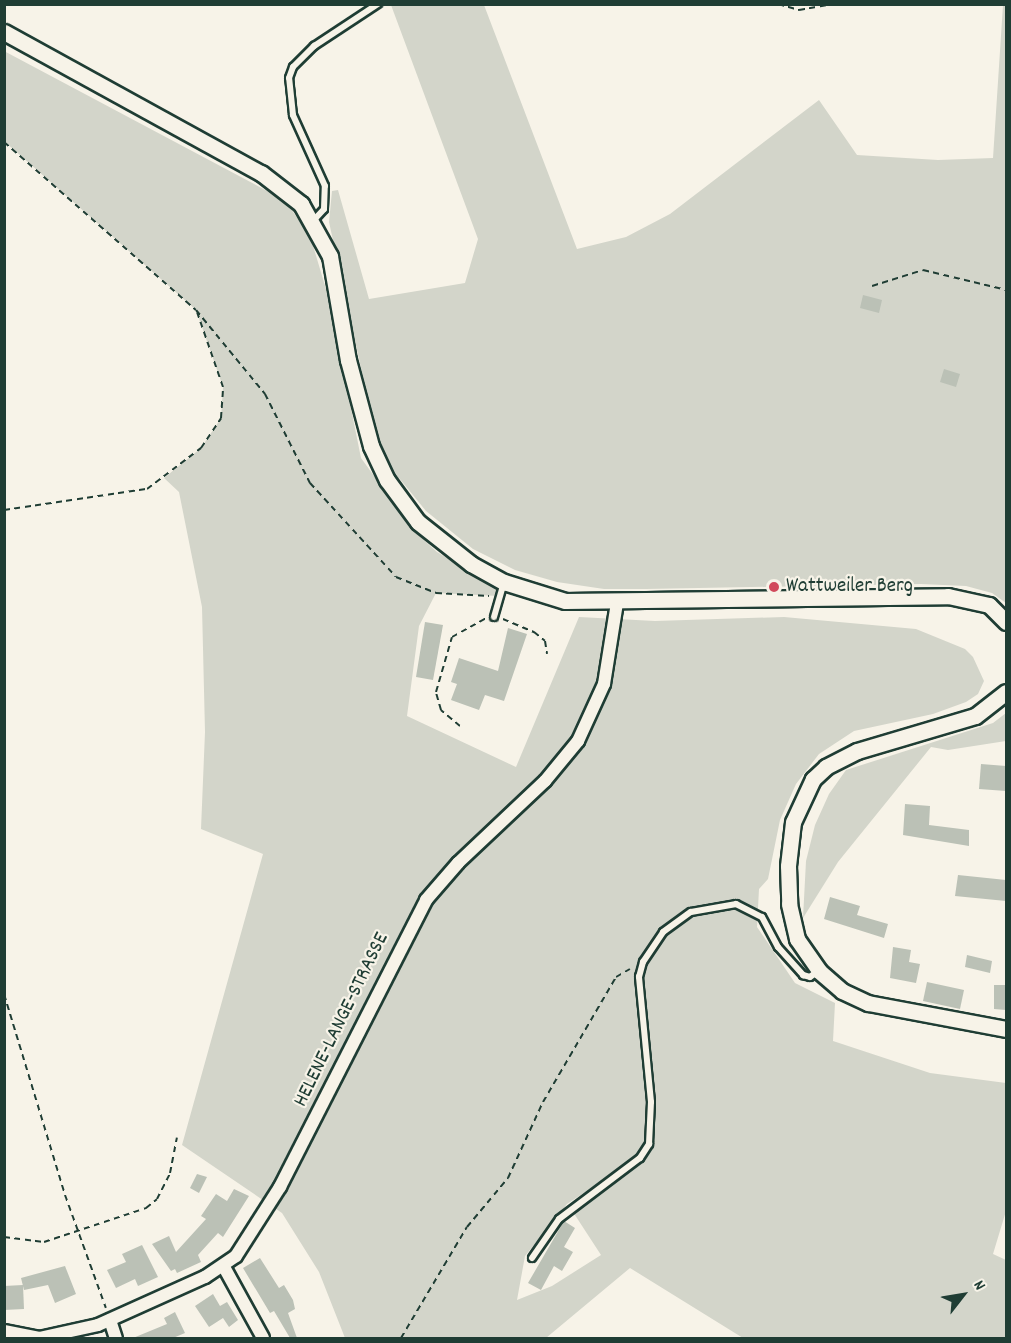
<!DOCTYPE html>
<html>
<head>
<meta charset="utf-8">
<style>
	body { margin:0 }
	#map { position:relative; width:1011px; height:1343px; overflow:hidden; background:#f7f3e8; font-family:Dekko,sans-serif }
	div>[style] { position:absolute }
	.green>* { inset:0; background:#d3d5ca }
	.building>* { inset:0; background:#bbc1b6 }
	.path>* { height:2px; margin-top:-1px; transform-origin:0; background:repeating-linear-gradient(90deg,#1f3d34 0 6px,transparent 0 10.5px) }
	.roads { filter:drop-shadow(2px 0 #1f3d34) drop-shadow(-2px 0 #1f3d34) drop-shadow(0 2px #1f3d34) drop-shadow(0 -2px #1f3d34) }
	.service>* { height:6px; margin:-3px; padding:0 3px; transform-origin:3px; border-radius:3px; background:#f7f3e8 }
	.minor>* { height:12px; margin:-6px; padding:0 6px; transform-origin:6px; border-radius:6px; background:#f7f3e8 }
	.tertiary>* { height:15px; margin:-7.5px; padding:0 7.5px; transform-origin:7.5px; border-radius:7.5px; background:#f7f3e8 }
	.dots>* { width:16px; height:16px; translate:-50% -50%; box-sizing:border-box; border:3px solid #f7f3e8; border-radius:50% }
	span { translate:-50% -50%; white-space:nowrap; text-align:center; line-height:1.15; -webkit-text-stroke:4.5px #f7f3e8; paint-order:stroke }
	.poi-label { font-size:21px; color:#1f3d34 }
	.left { translate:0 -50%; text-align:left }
	.street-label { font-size:21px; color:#1f3d34 }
	.frame { position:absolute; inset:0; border:6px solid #1f3d34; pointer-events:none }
	.north { position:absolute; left:933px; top:1265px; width:60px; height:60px; -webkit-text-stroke:4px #f7f3e8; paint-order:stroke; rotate:59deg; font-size:16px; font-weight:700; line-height:24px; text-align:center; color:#1f3d34 }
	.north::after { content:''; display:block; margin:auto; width:21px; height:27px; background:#1f3d34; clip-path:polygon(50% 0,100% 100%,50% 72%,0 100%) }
</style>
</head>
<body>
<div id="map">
	<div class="green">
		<i style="clip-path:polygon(391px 5px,484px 5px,577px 249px,626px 237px,670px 214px,819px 100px,857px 155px,938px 160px,993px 158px,1003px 5px,1006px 5px,1006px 603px,992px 593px,966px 586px,921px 584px,646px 589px,604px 589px,557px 582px,515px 570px,473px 549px,426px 511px,399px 478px,394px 479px,377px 441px,329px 222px,332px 191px,338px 190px,369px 299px,465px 283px,478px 239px)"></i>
		<i style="clip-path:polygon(evenodd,4px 51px,269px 192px,290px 207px,311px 239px,329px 299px,361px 458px,414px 531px,437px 552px,501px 590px,499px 596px,436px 593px,419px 626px,407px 716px,516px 767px,579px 617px,655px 621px,784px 617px,916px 629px,965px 649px,973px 657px,984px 681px,978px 694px,966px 702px,933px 714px,854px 731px,819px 754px,796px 784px,780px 820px,768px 879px,759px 889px,757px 927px,795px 983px,835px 1003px,833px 1041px,930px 1073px,1006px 1083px,1006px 1211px,993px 1254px,1006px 1260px,1006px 1338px,743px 1338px,630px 1268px,546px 1338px,345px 1338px,319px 1272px,282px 1213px,182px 1145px,263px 854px,201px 829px,205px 732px,202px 607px,179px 492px,164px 478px,201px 448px,221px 418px,223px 387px,196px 310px,5px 142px,4px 51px,629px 1163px,638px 1164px,573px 1212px,601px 1255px,552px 1286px,517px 1300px,525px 1256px,567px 1204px,629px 1163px)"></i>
		<i style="clip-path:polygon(1006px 713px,1006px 741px,948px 750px,931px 747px,838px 862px,803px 918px,806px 861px,815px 825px,829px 794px,846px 770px,993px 723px)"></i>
	</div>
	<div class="building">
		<i style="clip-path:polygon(863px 295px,882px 300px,879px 313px,860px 308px)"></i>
		<i style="clip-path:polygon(944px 369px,960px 374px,956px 387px,940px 382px)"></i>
		<i style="clip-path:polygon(425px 622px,443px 625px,433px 680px,416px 677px)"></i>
		<i style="clip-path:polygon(508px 628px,527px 634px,504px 701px,485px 695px,479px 710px,451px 700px,457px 684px,451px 682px,459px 658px,498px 671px)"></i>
		<i style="clip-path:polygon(981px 764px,1006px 766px,1006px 791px,979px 789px)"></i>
		<i style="clip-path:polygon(905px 804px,930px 806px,929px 825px,969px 830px,969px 846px,903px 835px)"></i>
		<i style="clip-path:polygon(958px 875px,1006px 880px,1006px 901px,955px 896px)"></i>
		<i style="clip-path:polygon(830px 897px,860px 906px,857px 915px,888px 924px,884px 938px,824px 919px)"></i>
		<i style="clip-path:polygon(893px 947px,911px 950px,909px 962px,920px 964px,916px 983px,890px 978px)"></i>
		<i style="clip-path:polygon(967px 955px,992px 961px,990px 973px,965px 967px)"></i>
		<i style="clip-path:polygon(927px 982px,964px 990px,960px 1009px,923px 1001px)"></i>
		<i style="clip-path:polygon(994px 985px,1006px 985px,1006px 1010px,994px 1009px)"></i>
		<i style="clip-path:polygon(197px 1174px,207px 1177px,199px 1193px,190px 1188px)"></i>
		<i style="clip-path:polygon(234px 1189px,249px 1196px,223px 1237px,218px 1233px,198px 1255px,201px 1262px,177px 1273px,175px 1269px,171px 1271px,152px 1244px,169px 1236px,176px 1252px,206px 1219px,201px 1216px,216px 1194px,227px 1201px)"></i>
		<i style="clip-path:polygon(564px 1221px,575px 1228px,564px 1247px,573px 1252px,562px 1271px,554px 1266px,541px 1290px,528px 1283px)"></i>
		<i style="clip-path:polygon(142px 1245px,158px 1277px,138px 1286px,135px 1279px,116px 1288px,107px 1270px,126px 1262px,122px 1254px)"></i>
		<i style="clip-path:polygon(260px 1258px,279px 1288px,284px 1285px,293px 1300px,295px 1309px,288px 1313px,297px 1338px,290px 1338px,274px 1311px,270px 1313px,243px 1268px)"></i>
		<i style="clip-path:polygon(65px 1266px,76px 1294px,55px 1303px,48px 1285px,24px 1290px,21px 1278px)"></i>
		<i style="clip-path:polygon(23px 1285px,24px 1309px,4px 1310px,4px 1286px)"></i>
		<i style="clip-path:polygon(213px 1294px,220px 1306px,227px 1302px,238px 1320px,229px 1327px,223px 1318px,209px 1327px,195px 1306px)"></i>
		<i style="clip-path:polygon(175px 1312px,185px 1333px,173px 1338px,133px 1338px,167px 1324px,164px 1318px)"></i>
	</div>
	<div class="path">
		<i style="left:778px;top:4px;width:22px;rotate:16deg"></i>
		<i style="left:799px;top:10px;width:36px;rotate:-10deg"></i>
		<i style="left:4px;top:142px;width:255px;rotate:41.2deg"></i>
		<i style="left:196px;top:310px;width:109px;rotate:50.6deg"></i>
		<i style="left:265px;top:394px;width:100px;rotate:63.2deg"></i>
		<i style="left:310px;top:483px;width:127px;rotate:47.5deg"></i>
		<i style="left:396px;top:577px;width:43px;rotate:21.8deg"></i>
		<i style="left:436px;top:593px;width:53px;rotate:3.2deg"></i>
		<i style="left:872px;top:286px;width:53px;rotate:-17.4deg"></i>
		<i style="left:923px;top:270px;width:85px;rotate:13.5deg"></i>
		<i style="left:4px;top:510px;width:145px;rotate:-8.4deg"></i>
		<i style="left:147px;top:489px;width:68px;rotate:-37.2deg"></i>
		<i style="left:201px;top:448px;width:36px;rotate:-56deg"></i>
		<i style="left:221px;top:418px;width:31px;rotate:-86deg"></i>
		<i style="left:223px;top:387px;width:79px;rotate:-109.1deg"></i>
		<i style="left:503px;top:619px;width:34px;rotate:23deg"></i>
		<i style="left:534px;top:632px;width:14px;rotate:39deg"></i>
		<i style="left:545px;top:641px;width:13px;rotate:81deg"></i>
		<i style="left:460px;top:726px;width:25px;rotate:-140deg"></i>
		<i style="left:441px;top:710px;width:19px;rotate:-106deg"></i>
		<i style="left:436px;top:692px;width:57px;rotate:-73.8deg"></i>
		<i style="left:452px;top:637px;width:39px;rotate:-29deg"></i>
		<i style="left:4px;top:994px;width:210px;rotate:73.1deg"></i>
		<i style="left:65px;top:1195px;width:120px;rotate:70.1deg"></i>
		<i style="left:4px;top:1237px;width:40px;rotate:7.1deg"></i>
		<i style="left:44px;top:1242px;width:108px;rotate:-18.4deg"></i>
		<i style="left:146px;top:1208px;width:14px;rotate:-39deg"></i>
		<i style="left:157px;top:1199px;width:29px;rotate:-63deg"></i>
		<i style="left:170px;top:1173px;width:36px;rotate:-79deg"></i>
		<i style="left:401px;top:1338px;width:129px;rotate:-59.3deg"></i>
		<i style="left:467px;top:1227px;width:64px;rotate:-50.1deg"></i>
		<i style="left:508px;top:1178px;width:84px;rotate:-65.3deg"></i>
		<i style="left:543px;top:1102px;width:145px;rotate:-59.7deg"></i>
		<i style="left:616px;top:977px;width:16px;rotate:-30deg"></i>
	</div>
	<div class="roads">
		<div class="service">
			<i style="left:313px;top:221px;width:16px;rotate:-47deg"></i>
			<i style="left:324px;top:209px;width:23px;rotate:-88deg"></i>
			<i style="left:325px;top:186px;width:78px;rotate:-114.3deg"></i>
			<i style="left:293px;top:115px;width:37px;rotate:-96deg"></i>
			<i style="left:289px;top:78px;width:12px;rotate:-70deg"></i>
			<i style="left:293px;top:67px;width:30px;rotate:-45deg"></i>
			<i style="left:314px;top:46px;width:77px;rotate:-33.3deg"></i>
			<i style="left:494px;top:617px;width:35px;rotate:-74deg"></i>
			<i style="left:532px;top:1258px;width:47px;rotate:-55.3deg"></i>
			<i style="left:559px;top:1219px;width:101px;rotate:-37deg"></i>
			<i style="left:640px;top:1158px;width:17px;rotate:-57deg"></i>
			<i style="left:649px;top:1144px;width:42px;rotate:-87.3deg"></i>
			<i style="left:651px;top:1102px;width:126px;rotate:-95.5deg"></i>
			<i style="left:639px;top:977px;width:16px;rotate:-75deg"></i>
			<i style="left:643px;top:962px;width:36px;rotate:-56deg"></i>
			<i style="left:663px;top:932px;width:34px;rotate:-36deg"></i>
			<i style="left:691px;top:912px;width:46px;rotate:-10.1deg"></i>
			<i style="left:736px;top:904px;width:29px;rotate:27deg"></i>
			<i style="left:762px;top:917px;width:34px;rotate:62deg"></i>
			<i style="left:778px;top:947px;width:38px;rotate:48deg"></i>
			<i style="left:803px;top:975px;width:7px;rotate:16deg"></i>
			<i style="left:810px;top:977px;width:10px;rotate:-37deg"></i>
		</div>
		<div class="minor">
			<i style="left:224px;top:1267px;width:81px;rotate:61.2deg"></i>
			<i style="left:110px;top:1320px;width:19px;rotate:72deg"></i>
			<i style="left:4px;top:1331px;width:36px;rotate:11deg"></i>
			<i style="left:39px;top:1338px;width:60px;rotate:-12.4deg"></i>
			<i style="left:98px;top:1325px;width:117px;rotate:-24.2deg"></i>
			<i style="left:205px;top:1277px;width:37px;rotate:-34deg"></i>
			<i style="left:236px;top:1256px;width:82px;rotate:-57.5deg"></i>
			<i style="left:280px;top:1187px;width:322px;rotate:-63deg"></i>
			<i style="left:426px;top:900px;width:49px;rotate:-49.1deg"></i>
			<i style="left:458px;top:863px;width:120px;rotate:-43.3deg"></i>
			<i style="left:545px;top:781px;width:52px;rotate:-50.5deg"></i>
			<i style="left:578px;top:741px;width:63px;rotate:-65.5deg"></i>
			<i style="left:604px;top:684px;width:82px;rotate:-80.9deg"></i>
		</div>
		<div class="tertiary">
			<i style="left:4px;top:32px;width:293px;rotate:28.8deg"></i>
			<i style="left:261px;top:173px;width:51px;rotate:37.8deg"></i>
			<i style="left:301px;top:204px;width:60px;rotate:60.9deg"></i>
			<i style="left:330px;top:256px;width:106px;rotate:80.2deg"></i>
			<i style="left:348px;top:360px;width:89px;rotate:75deg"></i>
			<i style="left:371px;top:446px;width:38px;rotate:65deg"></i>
			<i style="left:387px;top:480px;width:52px;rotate:53.6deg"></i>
			<i style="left:418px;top:522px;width:68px;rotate:38.4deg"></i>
			<i style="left:471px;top:564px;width:38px;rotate:29deg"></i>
			<i style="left:504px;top:582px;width:64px;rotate:17.3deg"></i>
			<i style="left:565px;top:601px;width:383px;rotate:-0.7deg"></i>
			<i style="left:948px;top:596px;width:42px;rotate:12.4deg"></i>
			<i style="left:989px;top:605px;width:24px;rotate:45deg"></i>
			<i style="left:1006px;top:692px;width:39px;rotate:142deg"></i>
			<i style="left:975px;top:716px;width:123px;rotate:163.5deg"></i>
			<i style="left:857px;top:751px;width:35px;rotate:153deg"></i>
			<i style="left:826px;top:767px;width:18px;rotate:137deg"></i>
			<i style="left:813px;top:779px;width:47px;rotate:114.9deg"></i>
			<i style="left:793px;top:822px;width:44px;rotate:96.5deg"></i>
			<i style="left:788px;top:866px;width:38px;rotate:88deg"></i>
			<i style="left:789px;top:904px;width:36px;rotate:77deg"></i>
			<i style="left:797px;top:939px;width:39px;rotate:55deg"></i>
			<i style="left:819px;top:971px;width:30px;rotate:41deg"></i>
			<i style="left:842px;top:991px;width:29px;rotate:25deg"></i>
			<i style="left:868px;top:1003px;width:140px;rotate:10.7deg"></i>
		</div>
	</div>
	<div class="dots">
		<i style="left:774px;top:587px;background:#d1495b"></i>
	</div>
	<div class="poi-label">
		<span class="left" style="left:786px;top:587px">Wattweiler Berg</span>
	</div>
	<div class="street-label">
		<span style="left:342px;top:1020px;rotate:-64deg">HELENE-LANGE-STRASSE</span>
	</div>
	<div class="frame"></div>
	<div class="north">N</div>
</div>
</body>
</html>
